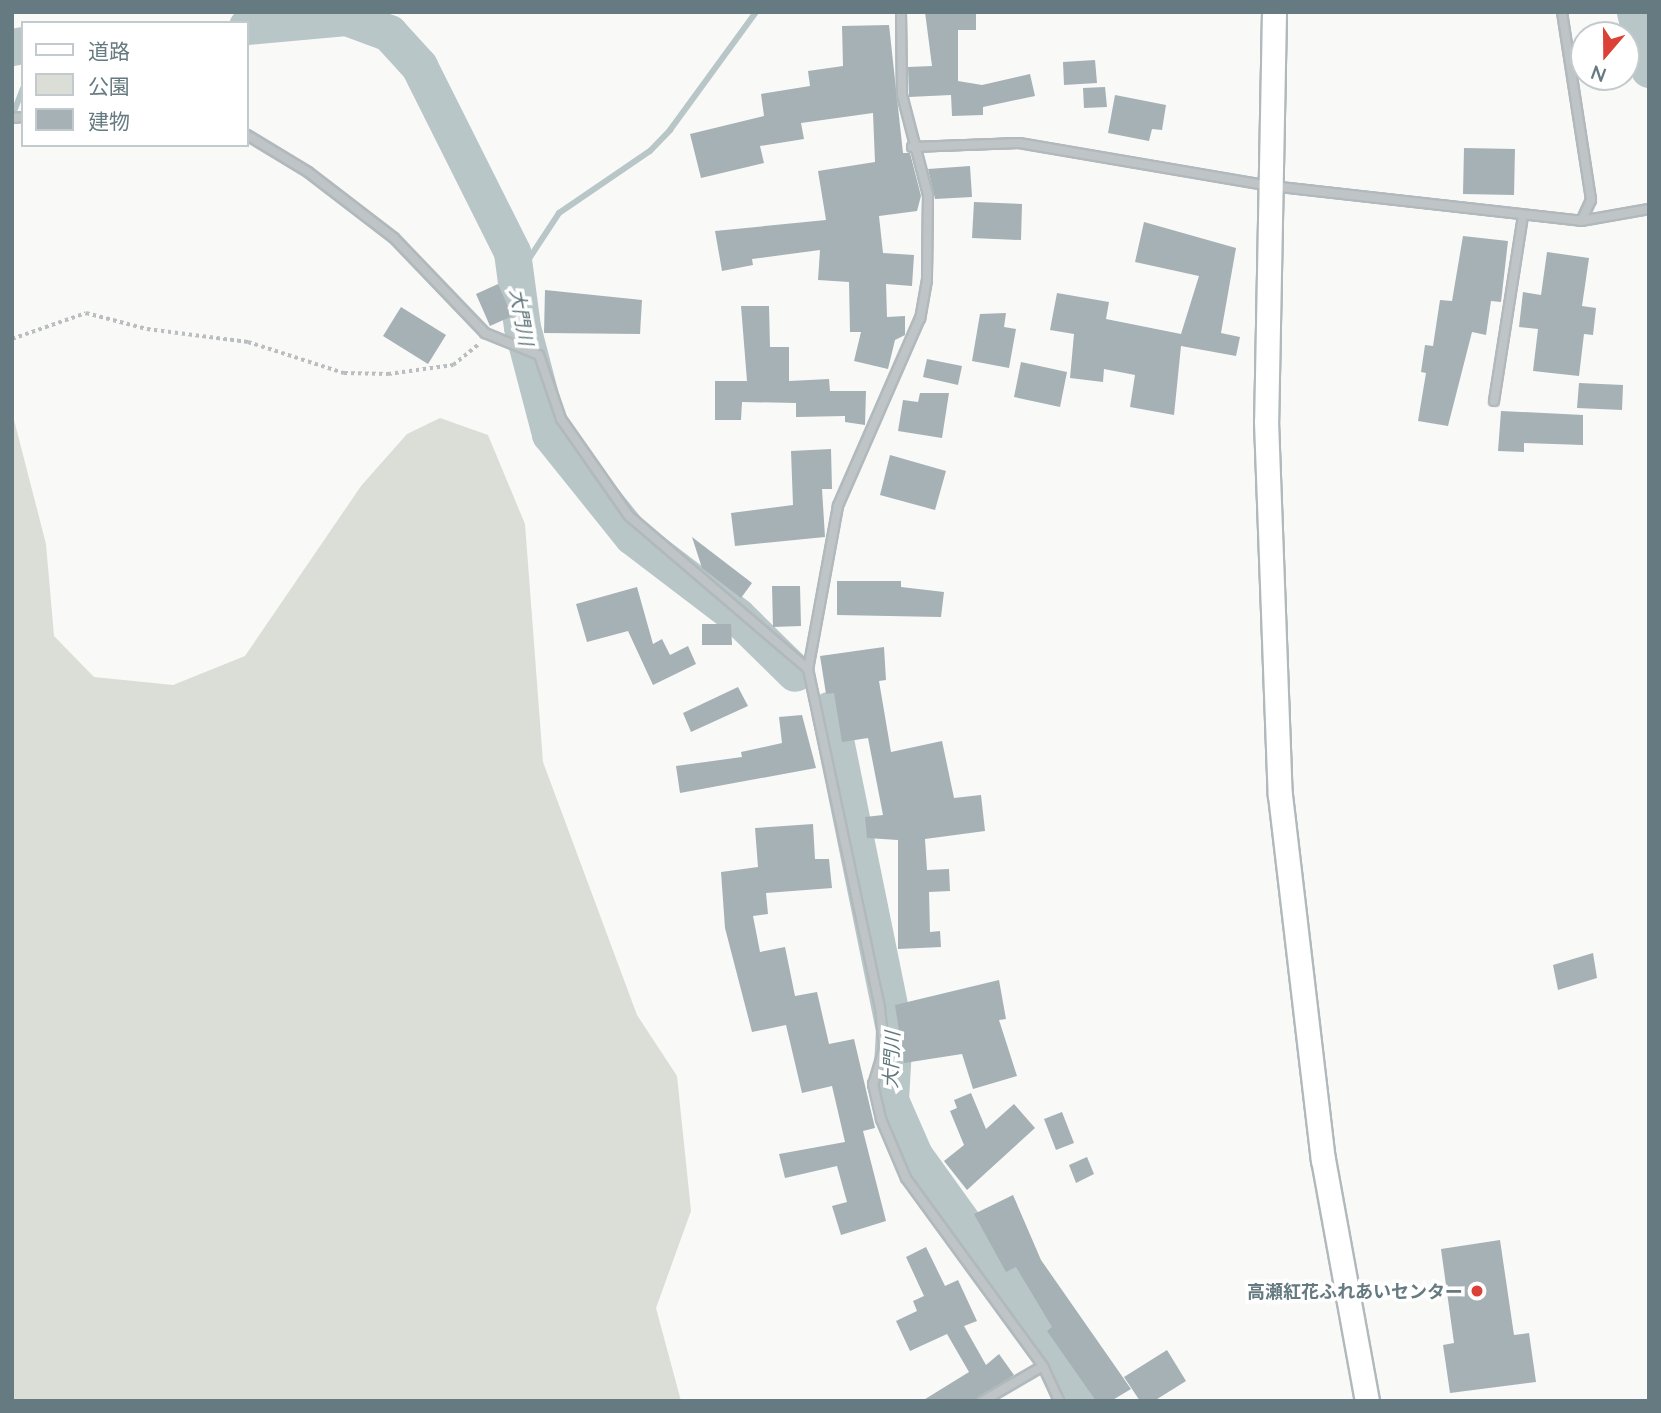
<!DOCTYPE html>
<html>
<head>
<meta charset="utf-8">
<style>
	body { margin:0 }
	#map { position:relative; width:1661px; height:1413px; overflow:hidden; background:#f9f9f8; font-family:Lato,"Noto Sans JP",sans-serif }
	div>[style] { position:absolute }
	.green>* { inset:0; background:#dbded7 }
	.stream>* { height:6px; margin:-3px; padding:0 3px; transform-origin:3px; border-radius:3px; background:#b8c6c8 }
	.river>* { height:37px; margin:-18.5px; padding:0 18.5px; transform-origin:18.5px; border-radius:18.5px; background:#b8c6c8 }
	.building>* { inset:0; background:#a5b1b5 }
	.path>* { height:3.5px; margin-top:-1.75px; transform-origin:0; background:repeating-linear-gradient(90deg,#babec0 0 3.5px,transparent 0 7px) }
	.roads { filter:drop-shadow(2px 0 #b1b9bc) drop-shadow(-2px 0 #b1b9bc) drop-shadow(0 2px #b1b9bc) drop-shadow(0 -2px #b1b9bc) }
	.lane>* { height:8px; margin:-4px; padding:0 4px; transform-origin:4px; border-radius:4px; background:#bfc5c7 }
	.secondary>* { height:23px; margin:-11.5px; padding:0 11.5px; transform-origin:11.5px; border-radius:11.5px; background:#fff }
	.dots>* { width:19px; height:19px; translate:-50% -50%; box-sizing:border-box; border:4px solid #fff; border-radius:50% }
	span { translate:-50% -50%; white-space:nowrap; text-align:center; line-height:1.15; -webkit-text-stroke:7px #fff; paint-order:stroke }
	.poi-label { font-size:18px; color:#667a81; font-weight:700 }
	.right { translate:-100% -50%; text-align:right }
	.water-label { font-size:19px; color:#60787b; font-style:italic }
	.frame { position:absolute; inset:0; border:14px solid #667a81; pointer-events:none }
	.legend { position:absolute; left:21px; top:21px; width:228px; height:126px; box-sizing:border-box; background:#fff; border:2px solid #c2cacd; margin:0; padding:9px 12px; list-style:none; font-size:21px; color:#667a81 }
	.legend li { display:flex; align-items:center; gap:14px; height:35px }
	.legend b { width:35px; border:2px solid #c2cacd }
	.north { position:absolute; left:1570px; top:21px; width:70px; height:70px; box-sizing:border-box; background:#fff; border:2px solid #c2cacd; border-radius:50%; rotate:200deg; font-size:19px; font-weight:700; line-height:28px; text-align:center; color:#667a81 }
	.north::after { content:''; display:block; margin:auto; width:24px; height:32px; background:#db4136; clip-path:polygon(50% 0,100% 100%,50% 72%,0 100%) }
</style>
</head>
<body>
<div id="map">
	<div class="green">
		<i style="clip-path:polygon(12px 412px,46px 544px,54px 636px,94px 677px,173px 685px,245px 656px,361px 486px,407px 434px,440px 418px,488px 435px,525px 524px,543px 762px,637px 1015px,677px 1076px,691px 1211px,656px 1308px,681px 1401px,12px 1401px)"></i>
	</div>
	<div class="stream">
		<i style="left:15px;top:109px;width:22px;rotate:-69deg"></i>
		<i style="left:517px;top:277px;width:77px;rotate:-56.7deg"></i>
		<i style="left:559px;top:213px;width:110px;rotate:-34.3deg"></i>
		<i style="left:650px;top:151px;width:29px;rotate:-46deg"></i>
		<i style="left:670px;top:130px;width:146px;rotate:-53.9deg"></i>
	</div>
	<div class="river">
		<i style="left:1635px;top:12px;width:59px;rotate:76.2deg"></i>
		<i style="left:247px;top:26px;width:99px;rotate:-5.2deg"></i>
		<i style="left:346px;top:17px;width:46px;rotate:20.4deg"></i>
		<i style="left:389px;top:33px;width:45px;rotate:47.7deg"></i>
		<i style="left:419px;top:66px;width:208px;rotate:63.4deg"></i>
		<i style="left:512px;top:252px;width:76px;rotate:82.4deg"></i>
		<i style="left:522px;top:327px;width:111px;rotate:75.3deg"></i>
		<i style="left:550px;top:434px;width:131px;rotate:51.2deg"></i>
		<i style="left:632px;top:536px;width:132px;rotate:37.3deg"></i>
		<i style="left:737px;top:616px;width:81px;rotate:44.5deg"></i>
		<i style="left:12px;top:47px;width:11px;rotate:-10deg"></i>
		<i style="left:829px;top:710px;width:327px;rotate:78.5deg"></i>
		<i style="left:894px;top:1030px;width:70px;rotate:93.3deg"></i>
		<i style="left:890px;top:1100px;width:60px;rotate:66.4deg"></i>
		<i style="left:914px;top:1155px;width:267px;rotate:54.3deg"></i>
		<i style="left:1070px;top:1372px;width:31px;rotate:68deg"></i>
	</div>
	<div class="building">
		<i style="clip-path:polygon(925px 12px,976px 12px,976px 30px,958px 30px,958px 81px,982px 85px,1030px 74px,1035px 96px,983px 107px,983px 115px,952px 116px,951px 95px,909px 97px,908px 67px,932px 66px)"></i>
		<i style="clip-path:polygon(889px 25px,903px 153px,910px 153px,921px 196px,917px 211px,879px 216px,883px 253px,914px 255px,912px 286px,886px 284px,887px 317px,905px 316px,905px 335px,895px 340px,888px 369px,854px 361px,861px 332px,850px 332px,849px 282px,818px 280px,820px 250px,752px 259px,753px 265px,722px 271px,715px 231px,826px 220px,818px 171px,875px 162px,873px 113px,801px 123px,804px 139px,760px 146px,764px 163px,701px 178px,690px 134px,764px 116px,761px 94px,810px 86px,808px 71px,843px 66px,842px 26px)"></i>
		<i style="clip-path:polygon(1095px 60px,1097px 83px,1064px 85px,1063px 62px)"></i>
		<i style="clip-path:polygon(1105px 87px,1107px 107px,1084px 108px,1083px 88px)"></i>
		<i style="clip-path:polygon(1115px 95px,1166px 105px,1162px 130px,1152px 129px,1149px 141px,1108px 133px)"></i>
		<i style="clip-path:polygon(1464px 148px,1515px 149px,1514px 195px,1463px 194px)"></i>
		<i style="clip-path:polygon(970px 166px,972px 197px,935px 199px,928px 169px)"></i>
		<i style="clip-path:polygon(974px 202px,1022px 204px,1021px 240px,972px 238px)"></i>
		<i style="clip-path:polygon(1144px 222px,1236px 248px,1221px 333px,1240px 337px,1236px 356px,1181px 346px,1174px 415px,1130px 407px,1135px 375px,1104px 369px,1103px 382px,1070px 378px,1074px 334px,1050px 330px,1057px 293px,1109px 302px,1106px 319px,1181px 334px,1199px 276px,1135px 262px)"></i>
		<i style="clip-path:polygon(1463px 236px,1508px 241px,1501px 302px,1491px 301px,1486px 335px,1472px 332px,1448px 426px,1418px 421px,1426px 373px,1421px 372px,1425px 345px,1433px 346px,1440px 300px,1452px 301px)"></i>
		<i style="clip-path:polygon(1547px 252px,1589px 258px,1582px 306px,1596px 308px,1593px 335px,1584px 334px,1579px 376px,1533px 371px,1538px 329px,1519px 327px,1523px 292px,1541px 295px)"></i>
		<i style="clip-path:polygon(498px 284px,512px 316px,490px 326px,476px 294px)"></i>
		<i style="clip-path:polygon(545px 290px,642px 300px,640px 334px,544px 333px)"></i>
		<i style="clip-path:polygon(741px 306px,769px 306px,770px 347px,789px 347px,789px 381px,829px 379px,830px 391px,866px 391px,865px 425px,845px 422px,845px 416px,796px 417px,796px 403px,742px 402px,741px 420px,715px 420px,715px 381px,747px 381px)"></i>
		<i style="clip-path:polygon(401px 307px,446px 335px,428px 364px,383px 336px)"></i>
		<i style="clip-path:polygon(1006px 313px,1004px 327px,1016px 329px,1009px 368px,972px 361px,980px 314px)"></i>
		<i style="clip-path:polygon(927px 359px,962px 366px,958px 385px,923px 377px)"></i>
		<i style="clip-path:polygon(1021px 362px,1067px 372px,1060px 407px,1014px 397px)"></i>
		<i style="clip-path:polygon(1579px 383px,1623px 385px,1622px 410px,1577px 408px)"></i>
		<i style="clip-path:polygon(920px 393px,949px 393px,942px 438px,898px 431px,903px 400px,918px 402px)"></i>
		<i style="clip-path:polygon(1501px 411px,1583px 415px,1583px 445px,1524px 443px,1524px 452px,1498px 451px)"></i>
		<i style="clip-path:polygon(831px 449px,832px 489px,822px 489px,825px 537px,735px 546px,731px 513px,793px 505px,791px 451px)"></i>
		<i style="clip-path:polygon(890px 455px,946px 471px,935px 510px,880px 495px)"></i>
		<i style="clip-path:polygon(692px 537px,752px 583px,741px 598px,702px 568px)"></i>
		<i style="clip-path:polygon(837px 581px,901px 581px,901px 587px,944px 592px,941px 617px,837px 615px)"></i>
		<i style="clip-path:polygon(772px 586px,800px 586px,801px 626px,773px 627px)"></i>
		<i style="clip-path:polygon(637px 587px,653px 644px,662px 639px,670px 655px,688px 646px,696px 664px,653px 685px,628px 631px,587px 642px,576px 604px)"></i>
		<i style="clip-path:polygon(702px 624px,731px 624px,732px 645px,702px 645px)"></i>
		<i style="clip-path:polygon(884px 647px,886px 680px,879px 681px,891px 752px,942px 741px,954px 798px,981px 795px,985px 831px,925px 839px,927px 870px,949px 869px,950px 891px,929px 892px,930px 932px,940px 931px,941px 947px,898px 949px,898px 840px,867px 838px,865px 817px,883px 815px,868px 738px,842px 742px,834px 693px,826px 694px,820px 656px)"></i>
		<i style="clip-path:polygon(738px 687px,748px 706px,691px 732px,683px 713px)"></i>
		<i style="clip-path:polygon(802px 715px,816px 768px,680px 793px,676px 766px,742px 757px,741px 752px,782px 743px,779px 717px)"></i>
		<i style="clip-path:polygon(813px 824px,815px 859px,829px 859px,832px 888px,766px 893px,768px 914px,753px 916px,760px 952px,785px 947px,795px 996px,817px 992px,829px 1044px,854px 1039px,875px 1128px,863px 1131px,886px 1221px,841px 1235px,832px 1206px,847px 1202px,837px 1166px,785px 1178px,779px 1154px,845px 1142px,832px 1086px,802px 1093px,786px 1025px,752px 1032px,725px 928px,721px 872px,758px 867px,755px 828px)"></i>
		<i style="clip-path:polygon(1593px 953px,1597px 978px,1558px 990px,1553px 965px)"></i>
		<i style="clip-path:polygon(999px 980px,1006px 1019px,999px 1020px,1017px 1076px,973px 1089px,962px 1054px,904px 1063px,895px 1005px)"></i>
		<i style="clip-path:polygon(971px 1093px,986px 1129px,1014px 1104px,1035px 1128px,967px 1190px,944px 1161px,964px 1145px,950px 1111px,957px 1108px,954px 1100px)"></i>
		<i style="clip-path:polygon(1062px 1112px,1074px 1143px,1056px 1150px,1044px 1119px)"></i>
		<i style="clip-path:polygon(1087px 1157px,1094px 1174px,1076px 1183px,1069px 1165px)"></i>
		<i style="clip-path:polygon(1013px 1195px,1041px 1260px,1131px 1389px,1111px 1401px,1096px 1401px,1047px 1331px,1052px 1327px,1016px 1267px,1006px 1272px,974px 1214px)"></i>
		<i style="clip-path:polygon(1500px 1240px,1514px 1335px,1529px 1333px,1536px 1382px,1450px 1393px,1443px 1345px,1454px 1343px,1441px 1249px)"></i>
		<i style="clip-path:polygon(926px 1247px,945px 1286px,958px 1280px,977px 1321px,964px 1326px,986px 1365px,999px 1354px,1014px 1375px,977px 1401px,922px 1401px,969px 1372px,947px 1334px,910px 1351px,896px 1321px,917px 1311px,913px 1301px,924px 1296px,906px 1257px)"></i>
		<i style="clip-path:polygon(1167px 1350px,1186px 1381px,1154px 1401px,1140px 1401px,1124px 1377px)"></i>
	</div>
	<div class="path">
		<i style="left:12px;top:339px;width:78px;rotate:-19.4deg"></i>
		<i style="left:86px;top:313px;width:63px;rotate:14.7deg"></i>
		<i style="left:147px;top:329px;width:102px;rotate:7.3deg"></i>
		<i style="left:248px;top:342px;width:101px;rotate:17.9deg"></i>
		<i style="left:344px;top:373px;width:44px;rotate:1.3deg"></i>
		<i style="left:388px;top:374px;width:66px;rotate:-7.9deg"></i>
		<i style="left:453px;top:365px;width:33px;rotate:-39deg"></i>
	</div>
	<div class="roads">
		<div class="lane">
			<i style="left:901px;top:12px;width:83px;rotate:89.3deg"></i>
			<i style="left:902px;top:95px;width:103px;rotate:75.4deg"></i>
			<i style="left:928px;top:195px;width:85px;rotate:90.7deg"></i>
			<i style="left:927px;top:280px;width:39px;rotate:100deg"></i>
			<i style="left:920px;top:318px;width:205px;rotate:113.6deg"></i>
			<i style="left:838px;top:506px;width:166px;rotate:100.4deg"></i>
			<i style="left:808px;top:669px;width:346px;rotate:78deg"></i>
			<i style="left:880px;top:1007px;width:42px;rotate:84.6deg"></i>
			<i style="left:884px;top:1049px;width:37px;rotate:107deg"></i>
			<i style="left:873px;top:1084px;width:36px;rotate:77deg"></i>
			<i style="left:881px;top:1119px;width:64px;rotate:67deg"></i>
			<i style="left:906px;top:1178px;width:233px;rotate:53.9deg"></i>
			<i style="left:1043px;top:1366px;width:38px;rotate:65deg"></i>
			<i style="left:1562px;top:12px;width:190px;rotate:81.2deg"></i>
			<i style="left:1591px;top:200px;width:23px;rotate:115deg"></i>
			<i style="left:12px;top:118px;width:11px;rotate:-5deg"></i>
			<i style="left:247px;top:135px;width:71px;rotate:31.2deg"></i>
			<i style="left:308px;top:172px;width:108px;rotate:37.5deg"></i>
			<i style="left:394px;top:238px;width:132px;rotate:46.2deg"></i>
			<i style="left:485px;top:333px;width:58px;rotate:22.2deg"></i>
			<i style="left:539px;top:355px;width:68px;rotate:71deg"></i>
			<i style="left:561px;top:419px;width:118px;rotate:55deg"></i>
			<i style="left:629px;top:516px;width:235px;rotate:40.5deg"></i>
			<i style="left:912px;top:147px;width:107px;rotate:-2.1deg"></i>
			<i style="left:1019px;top:143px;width:256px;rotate:9.7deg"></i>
			<i style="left:1271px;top:186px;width:312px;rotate:6.4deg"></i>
			<i style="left:1581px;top:221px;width:69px;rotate:-10deg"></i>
			<i style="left:1494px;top:401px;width:187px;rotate:-81.1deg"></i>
			<i style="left:983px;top:1401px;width:69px;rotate:-30.3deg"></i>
		</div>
		<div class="secondary">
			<i style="left:1274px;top:12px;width:409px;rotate:91.1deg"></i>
			<i style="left:1266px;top:421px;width:374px;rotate:87.9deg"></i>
			<i style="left:1280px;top:795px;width:367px;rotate:83.3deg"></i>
			<i style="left:1323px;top:1159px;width:246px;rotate:79.7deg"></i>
		</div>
	</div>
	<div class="dots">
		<i style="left:1477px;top:1291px;background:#db4136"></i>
	</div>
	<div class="poi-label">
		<span class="right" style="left:1463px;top:1291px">高瀬紅花ふれあいセンター</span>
	</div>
	<div class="water-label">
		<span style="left:522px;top:317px;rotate:80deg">大門川</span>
		<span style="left:891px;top:1060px;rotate:-88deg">大門川</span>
	</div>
	<div class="frame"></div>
	<ul class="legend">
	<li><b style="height:9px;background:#fff"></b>道路</li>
	<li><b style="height:19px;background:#dbded7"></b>公園</li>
	<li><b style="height:19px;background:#a5b1b5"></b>建物</li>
	</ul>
	<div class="north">N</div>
</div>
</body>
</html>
